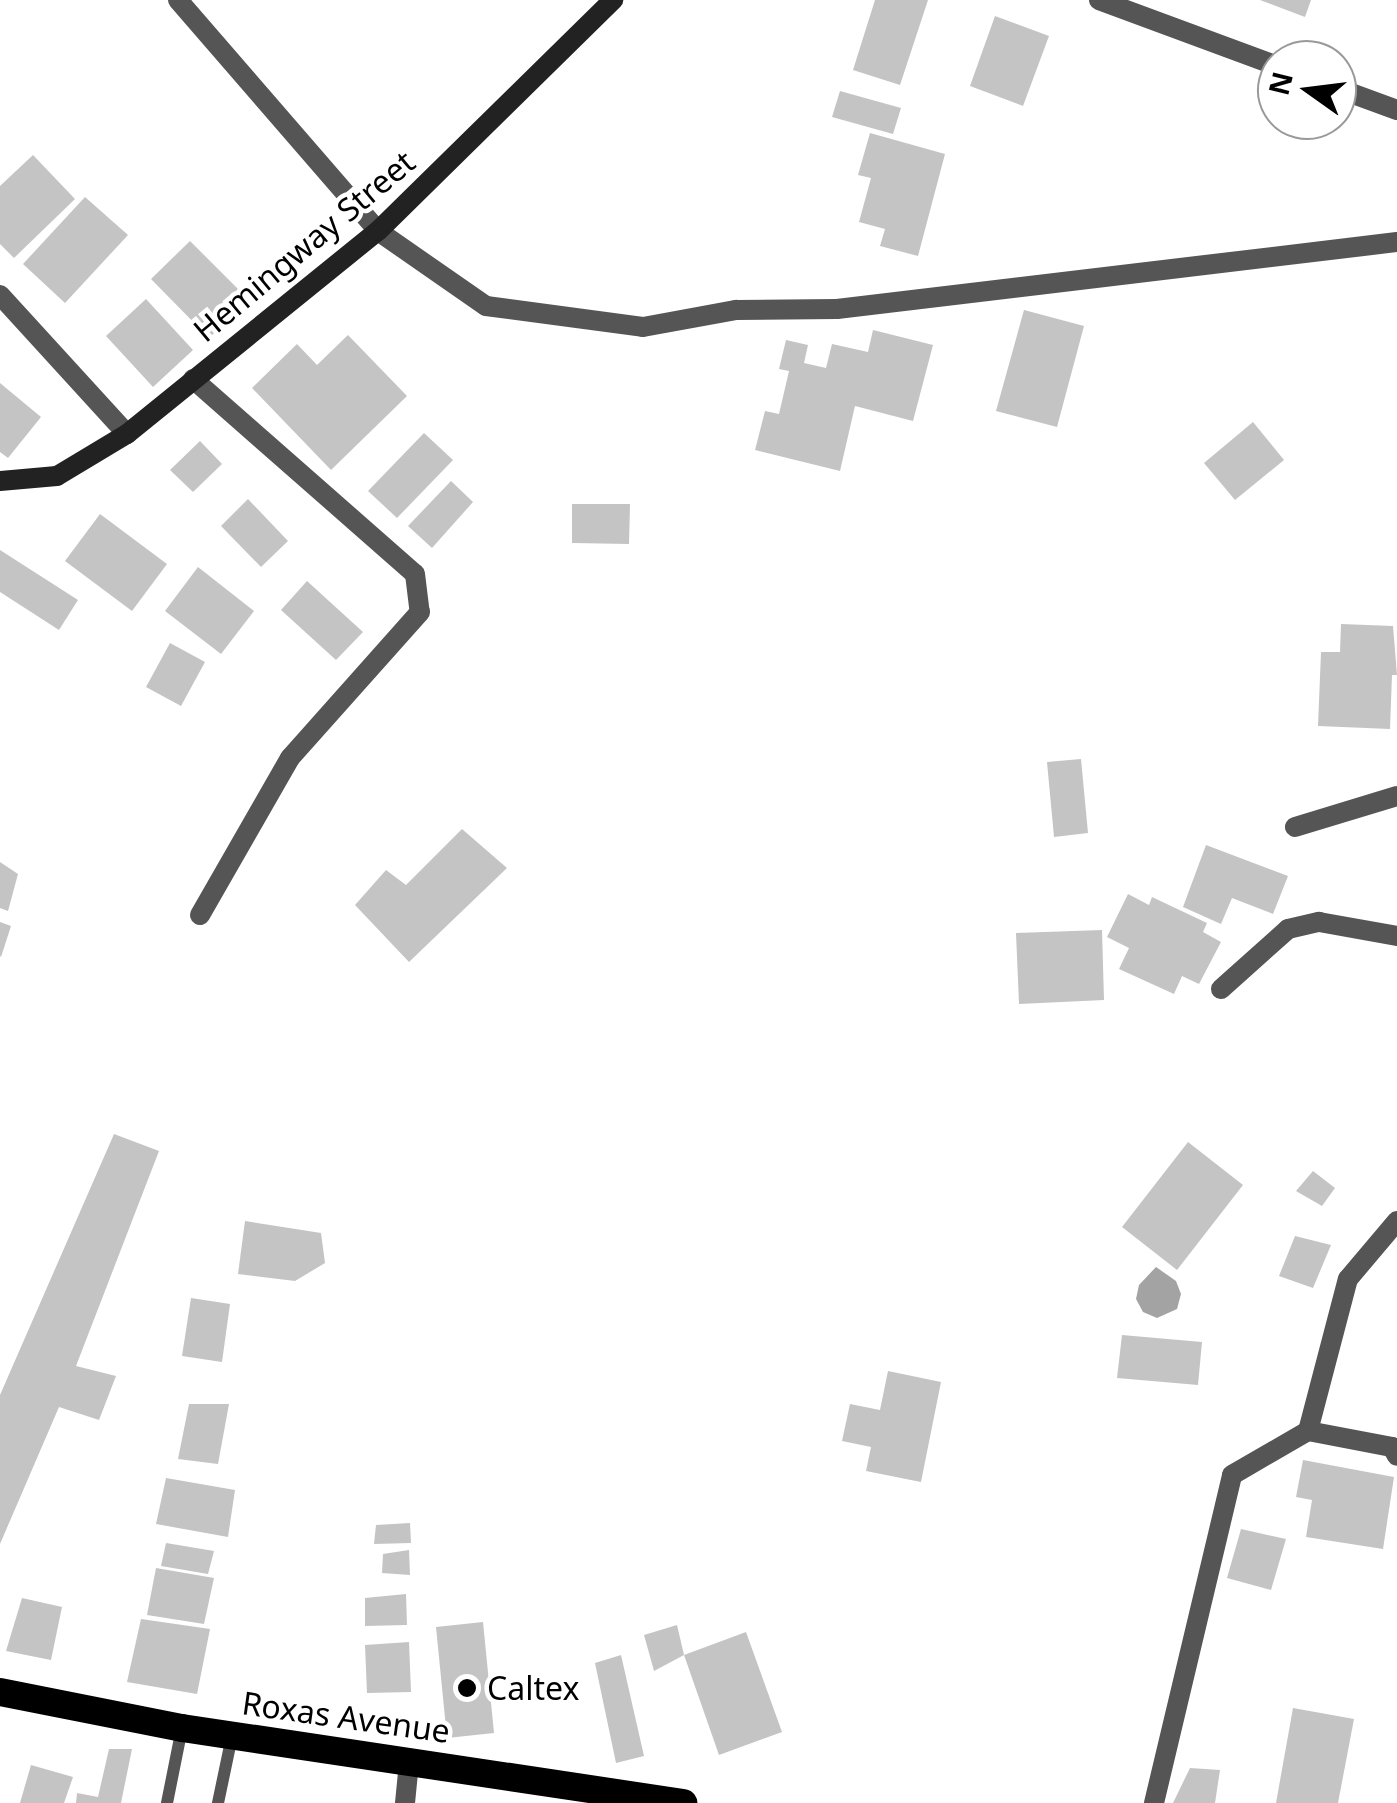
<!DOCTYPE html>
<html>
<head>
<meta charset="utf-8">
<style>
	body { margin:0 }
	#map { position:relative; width:1397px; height:1803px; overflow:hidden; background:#fff; font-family:"Noto Sans",sans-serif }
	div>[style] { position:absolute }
	.water>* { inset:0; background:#a3a3a3 }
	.building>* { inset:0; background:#c4c4c4 }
	.service>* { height:12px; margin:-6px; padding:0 6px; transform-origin:6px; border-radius:6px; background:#555 }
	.minor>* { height:20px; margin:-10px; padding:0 10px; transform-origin:10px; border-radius:10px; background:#555 }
	.secondary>* { height:20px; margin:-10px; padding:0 10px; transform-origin:10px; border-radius:10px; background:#222 }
	.trunk>* { height:28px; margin:-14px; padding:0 14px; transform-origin:14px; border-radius:14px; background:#000 }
	.dots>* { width:28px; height:28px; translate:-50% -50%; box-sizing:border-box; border:5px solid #fff; border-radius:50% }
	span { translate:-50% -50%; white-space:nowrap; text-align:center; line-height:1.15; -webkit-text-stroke:9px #fff; paint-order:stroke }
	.street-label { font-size:32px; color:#000 }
	.poi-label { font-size:32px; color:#000 }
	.left { translate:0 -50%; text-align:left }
	.north { position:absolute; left:1257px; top:40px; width:100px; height:100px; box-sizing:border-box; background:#fff; border:2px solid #999; border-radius:50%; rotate:284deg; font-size:28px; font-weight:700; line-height:40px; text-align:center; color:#000 }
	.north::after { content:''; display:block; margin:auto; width:35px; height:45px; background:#000; clip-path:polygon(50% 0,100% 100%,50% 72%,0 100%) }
</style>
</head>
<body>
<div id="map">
	<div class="water">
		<i style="clip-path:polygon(1156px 1267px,1176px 1281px,1181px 1294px,1177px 1309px,1157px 1318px,1143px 1312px,1136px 1299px,1139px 1285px)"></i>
	</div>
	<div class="building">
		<i style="clip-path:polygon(875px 0,928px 0,900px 85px,853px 70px)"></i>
		<i style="clip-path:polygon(1260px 0,1311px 0,1305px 17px)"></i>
		<i style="clip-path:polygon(995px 16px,1049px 36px,1023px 106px,970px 86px)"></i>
		<i style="clip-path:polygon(840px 91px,901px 108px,893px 134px,832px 117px)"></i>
		<i style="clip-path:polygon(870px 133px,945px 154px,918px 256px,880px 246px,885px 229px,859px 222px,871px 178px,858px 175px)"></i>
		<i style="clip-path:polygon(33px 155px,75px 199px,14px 258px,0 244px,0 186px)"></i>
		<i style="clip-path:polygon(85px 197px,128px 235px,65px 303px,23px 264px)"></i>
		<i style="clip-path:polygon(190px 241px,249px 300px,209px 338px,151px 279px)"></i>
		<i style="clip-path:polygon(146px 299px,193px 350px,153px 387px,106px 336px)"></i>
		<i style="clip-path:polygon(1024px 310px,1084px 326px,1057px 427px,996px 411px)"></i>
		<i style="clip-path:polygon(873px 330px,933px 345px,913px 421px,855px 406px,840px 471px,755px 450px,765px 411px,779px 414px,789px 371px,779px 369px,786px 340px,808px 345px,804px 363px,826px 368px,832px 344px,868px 352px)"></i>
		<i style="clip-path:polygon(348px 335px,407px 396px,331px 470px,252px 388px,297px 344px,317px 365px)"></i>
		<i style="clip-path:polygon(0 383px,41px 417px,8px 458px,0 452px)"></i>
		<i style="clip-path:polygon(1253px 422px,1284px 460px,1235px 500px,1204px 463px)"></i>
		<i style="clip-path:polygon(424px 433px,453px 460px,397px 518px,368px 491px)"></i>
		<i style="clip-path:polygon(200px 441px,222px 464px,193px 492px,170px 470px)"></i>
		<i style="clip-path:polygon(451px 481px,473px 502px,432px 548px,408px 526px)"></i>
		<i style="clip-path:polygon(248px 499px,288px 541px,261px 567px,221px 526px)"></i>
		<i style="clip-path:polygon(572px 504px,630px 504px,629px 544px,572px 543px)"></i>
		<i style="clip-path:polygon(100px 514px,167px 564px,132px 611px,65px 561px)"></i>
		<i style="clip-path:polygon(0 550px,78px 600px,59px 630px,0 592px)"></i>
		<i style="clip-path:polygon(198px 567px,254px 611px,221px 654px,165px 611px)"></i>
		<i style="clip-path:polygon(307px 581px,363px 632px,336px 660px,281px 610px)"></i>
		<i style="clip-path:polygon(1341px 624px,1393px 626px,1397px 675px,1392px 675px,1390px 729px,1318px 726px,1321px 652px,1340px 652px)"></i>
		<i style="clip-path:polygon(170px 643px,205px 662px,181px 706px,146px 687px)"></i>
		<i style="clip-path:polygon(1081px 759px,1088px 833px,1054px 837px,1047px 762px)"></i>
		<i style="clip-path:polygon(462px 829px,507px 868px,409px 962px,355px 905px,386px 870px,406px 885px)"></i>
		<i style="clip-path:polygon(1206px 845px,1288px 876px,1273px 914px,1232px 898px,1221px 924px,1183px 907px)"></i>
		<i style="clip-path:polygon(0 862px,18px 874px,8px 911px,0 908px)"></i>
		<i style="clip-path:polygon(1128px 894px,1149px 905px,1152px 897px,1207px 923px,1203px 932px,1221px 942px,1199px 984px,1182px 976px,1174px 994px,1119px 969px,1129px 948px,1107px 937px)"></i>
		<i style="clip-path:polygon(0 922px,11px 926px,1px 957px,0 956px)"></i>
		<i style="clip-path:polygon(1102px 930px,1104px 1000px,1019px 1004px,1016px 933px)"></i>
		<i style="clip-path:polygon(114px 1134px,159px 1151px,76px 1366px,116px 1376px,99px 1420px,59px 1407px,0 1544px,0 1395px)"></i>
		<i style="clip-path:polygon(1188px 1142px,1243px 1185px,1177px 1270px,1122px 1227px)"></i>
		<i style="clip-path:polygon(1313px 1171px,1335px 1188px,1322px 1206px,1296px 1191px)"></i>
		<i style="clip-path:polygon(245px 1221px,321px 1233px,325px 1263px,295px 1281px,238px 1274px)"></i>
		<i style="clip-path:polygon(1295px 1236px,1331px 1245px,1313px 1288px,1279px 1276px)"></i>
		<i style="clip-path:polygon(191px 1298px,230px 1304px,222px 1362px,182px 1356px)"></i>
		<i style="clip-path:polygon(1122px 1335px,1202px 1342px,1198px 1385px,1117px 1378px)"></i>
		<i style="clip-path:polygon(888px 1371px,941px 1382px,921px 1482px,866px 1471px,871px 1447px,842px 1441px,850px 1404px,880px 1410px)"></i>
		<i style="clip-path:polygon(189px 1404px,229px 1404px,218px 1464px,178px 1459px)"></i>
		<i style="clip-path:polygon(1303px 1460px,1394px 1477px,1383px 1549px,1306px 1537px,1312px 1500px,1296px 1497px)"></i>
		<i style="clip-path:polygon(166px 1478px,235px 1490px,228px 1537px,156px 1524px)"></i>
		<i style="clip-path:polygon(410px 1523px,411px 1543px,374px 1544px,376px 1525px)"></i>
		<i style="clip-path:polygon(1241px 1529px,1286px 1539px,1271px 1590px,1227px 1578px)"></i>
		<i style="clip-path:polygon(166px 1543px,214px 1551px,208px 1574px,161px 1566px)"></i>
		<i style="clip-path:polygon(409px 1550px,410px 1575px,382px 1573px,383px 1554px)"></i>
		<i style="clip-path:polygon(156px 1568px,214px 1578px,204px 1624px,147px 1615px)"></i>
		<i style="clip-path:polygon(406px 1594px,407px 1625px,365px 1626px,365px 1598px)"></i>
		<i style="clip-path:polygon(22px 1598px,62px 1607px,51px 1660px,6px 1651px)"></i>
		<i style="clip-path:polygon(141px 1619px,210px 1629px,197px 1694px,127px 1682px)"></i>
		<i style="clip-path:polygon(483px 1622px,494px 1733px,447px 1738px,436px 1627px)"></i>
		<i style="clip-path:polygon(677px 1625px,684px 1655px,746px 1632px,782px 1732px,719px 1755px,684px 1655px,654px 1671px,644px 1635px)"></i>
		<i style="clip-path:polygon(409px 1642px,411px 1692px,367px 1693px,365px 1645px)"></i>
		<i style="clip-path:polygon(621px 1655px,644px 1756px,616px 1763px,595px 1663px)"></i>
		<i style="clip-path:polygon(1293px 1708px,1354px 1719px,1338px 1803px,1276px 1803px)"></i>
		<i style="clip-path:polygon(109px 1749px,132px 1749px,121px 1803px,76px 1803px,77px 1793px,98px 1797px)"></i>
		<i style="clip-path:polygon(31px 1765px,73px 1777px,64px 1803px,20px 1803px)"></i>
		<i style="clip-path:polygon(1190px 1768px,1220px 1770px,1215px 1803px,1173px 1803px)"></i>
	</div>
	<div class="service">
		<i style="left:167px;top:1803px;width:76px;rotate:-78.7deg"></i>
		<i style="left:218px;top:1803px;width:68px;rotate:-78.2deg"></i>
	</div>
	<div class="minor">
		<i style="left:178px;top:0;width:306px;rotate:49.1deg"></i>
		<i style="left:378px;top:231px;width:131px;rotate:34.8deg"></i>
		<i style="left:486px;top:306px;width:158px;rotate:7.6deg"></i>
		<i style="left:643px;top:327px;width:95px;rotate:-10.4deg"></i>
		<i style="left:736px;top:310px;width:101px;rotate:-0.6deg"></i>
		<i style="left:837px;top:309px;width:564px;rotate:-6.82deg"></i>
		<i style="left:1099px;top:0;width:190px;rotate:20.3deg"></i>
		<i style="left:1337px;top:88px;width:64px;rotate:20.1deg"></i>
		<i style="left:0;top:295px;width:188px;rotate:47.6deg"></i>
		<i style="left:193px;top:379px;width:295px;rotate:41.3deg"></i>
		<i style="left:415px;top:574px;width:38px;rotate:83deg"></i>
		<i style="left:420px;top:612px;width:195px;rotate:131.7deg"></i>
		<i style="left:290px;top:758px;width:181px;rotate:119.8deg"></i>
		<i style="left:1295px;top:827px;width:107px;rotate:-16.9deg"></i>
		<i style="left:1221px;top:989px;width:90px;rotate:-41.8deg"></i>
		<i style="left:1288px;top:929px;width:32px;rotate:-13deg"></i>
		<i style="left:1319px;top:922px;width:79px;rotate:10.2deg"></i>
		<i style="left:1308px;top:1431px;width:157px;rotate:-75.3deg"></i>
		<i style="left:1348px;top:1279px;width:76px;rotate:-49.8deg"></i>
		<i style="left:405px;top:1803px;width:41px;rotate:-84.4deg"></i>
		<i style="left:1154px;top:1803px;width:337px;rotate:-76.6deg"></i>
		<i style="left:1232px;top:1475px;width:88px;rotate:-30.1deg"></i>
		<i style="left:1308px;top:1431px;width:86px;rotate:10.8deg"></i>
		<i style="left:1392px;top:1447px;width:10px;rotate:61deg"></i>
	</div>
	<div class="secondary">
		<i style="left:0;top:481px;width:57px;rotate:-5deg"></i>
		<i style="left:57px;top:476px;width:82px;rotate:-31deg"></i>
		<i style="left:127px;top:434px;width:323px;rotate:-39deg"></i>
		<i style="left:378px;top:231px;width:330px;rotate:-44.5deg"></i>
	</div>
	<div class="trunk">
		<i style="left:0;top:1692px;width:186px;rotate:11.2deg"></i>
		<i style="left:182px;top:1728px;width:507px;rotate:8.51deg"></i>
	</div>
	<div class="dots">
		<i style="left:467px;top:1688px;background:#000"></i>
	</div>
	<div class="street-label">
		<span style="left:304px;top:246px;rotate:-40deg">Hemingway Street</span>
		<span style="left:346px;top:1717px;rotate:8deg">Roxas Avenue</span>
	</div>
	<div class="poi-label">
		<span class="left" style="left:487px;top:1688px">Caltex</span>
	</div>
	<div class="north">N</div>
</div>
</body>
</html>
